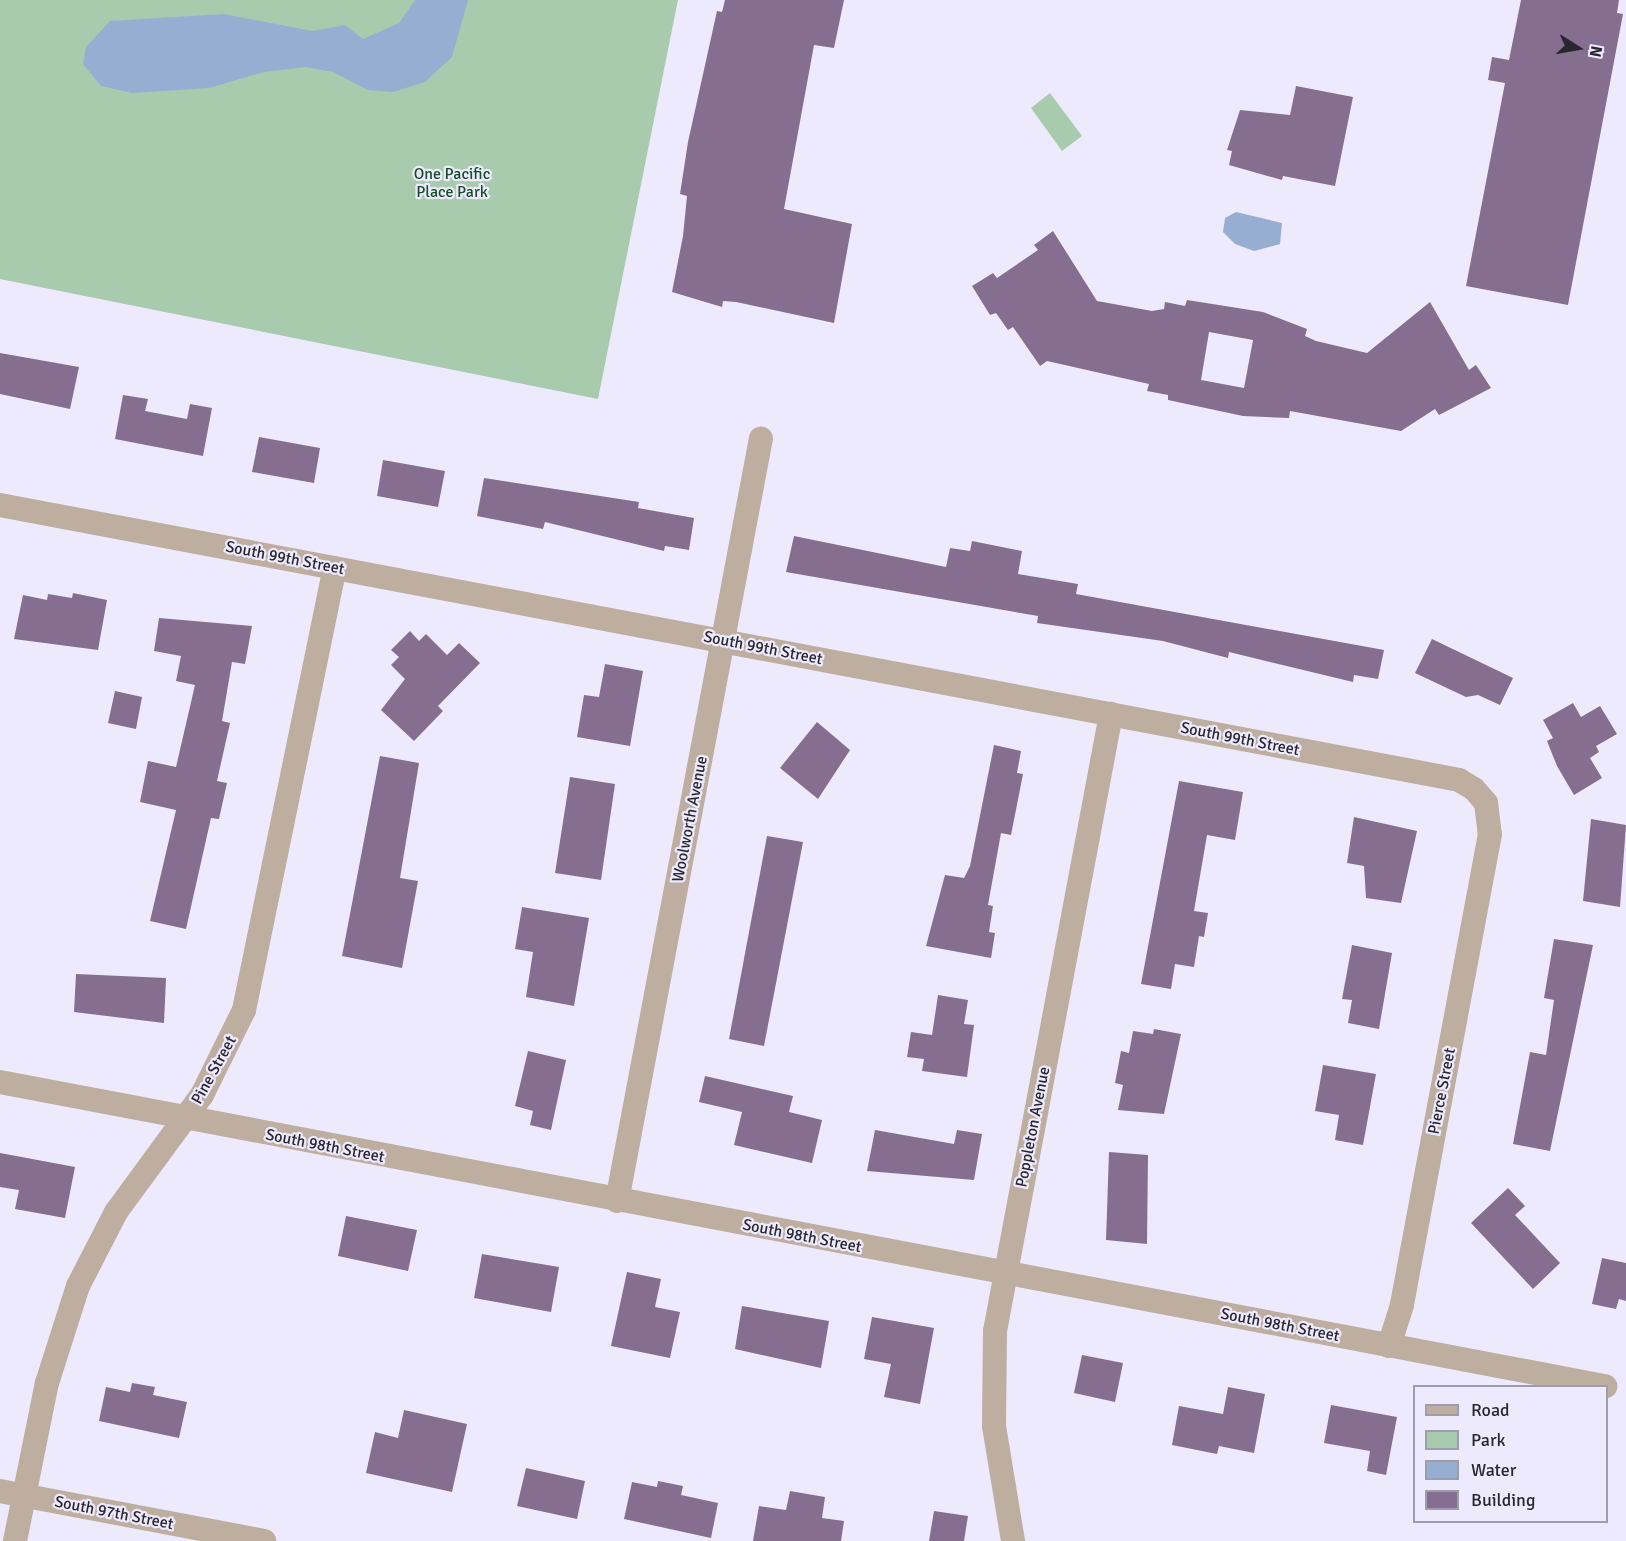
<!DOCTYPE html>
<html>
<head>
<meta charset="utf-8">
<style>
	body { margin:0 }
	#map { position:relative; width:1626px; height:1541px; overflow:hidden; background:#eeeafe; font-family:Signika,sans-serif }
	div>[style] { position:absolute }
	.green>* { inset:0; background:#a7cbac }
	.water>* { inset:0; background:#97aed3 }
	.building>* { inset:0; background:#866e90 }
	.minor>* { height:24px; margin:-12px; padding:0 12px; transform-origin:12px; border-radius:12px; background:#bdaea0 }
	span { translate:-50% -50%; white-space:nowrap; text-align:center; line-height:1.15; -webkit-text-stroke:4.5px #eeeafe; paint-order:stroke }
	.park-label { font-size:16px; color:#154d25 }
	.street-label { font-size:16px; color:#282730 }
	.legend { position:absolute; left:1413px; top:1385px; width:195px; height:138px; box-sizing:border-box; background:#eeeafe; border:2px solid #9f9cac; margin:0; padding:8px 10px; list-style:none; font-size:18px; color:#282730 }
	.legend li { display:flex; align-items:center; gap:12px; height:30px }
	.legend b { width:30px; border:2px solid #9f9cac }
	.north { position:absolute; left:1548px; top:18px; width:60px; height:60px; -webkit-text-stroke:4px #eeeafe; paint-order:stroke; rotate:101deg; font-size:16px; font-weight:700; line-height:24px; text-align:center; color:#282730 }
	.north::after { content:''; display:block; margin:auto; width:21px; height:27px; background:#282730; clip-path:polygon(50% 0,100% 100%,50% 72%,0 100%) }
</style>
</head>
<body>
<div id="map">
	<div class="green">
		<i style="clip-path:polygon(0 0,678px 0,598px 399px,0 279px)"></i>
		<i style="clip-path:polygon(1050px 93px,1082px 136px,1062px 151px,1031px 108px)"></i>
	</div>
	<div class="water">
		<i style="clip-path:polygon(415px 0,468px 0,452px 57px,425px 82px,393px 92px,368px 90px,333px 72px,306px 67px,264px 72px,209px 88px,132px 93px,101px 86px,83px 64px,86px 47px,110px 21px,224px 14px,312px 31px,345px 25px,363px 39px,399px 23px)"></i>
		<i style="clip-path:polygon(1236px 212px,1282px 223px,1280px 244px,1254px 251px,1235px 244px,1223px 232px,1225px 218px)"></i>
	</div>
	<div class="building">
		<i style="clip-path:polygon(725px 0,844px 0,834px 48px,814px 45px,784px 209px,852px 224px,834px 323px,736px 302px,723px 301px,722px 307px,672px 292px,683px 236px,687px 196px,680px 194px,688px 142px,717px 11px,722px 12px)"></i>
		<i style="clip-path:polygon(1521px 0,1619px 0,1617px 13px,1623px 14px,1568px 305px,1466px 286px,1505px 83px,1488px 80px,1492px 57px,1509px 60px)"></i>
		<i style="clip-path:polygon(1296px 86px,1353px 97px,1335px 186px,1283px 176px,1282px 180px,1229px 165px,1232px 151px,1227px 150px,1240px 110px,1290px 115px)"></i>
		<i style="clip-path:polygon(evenodd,1053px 231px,1097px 301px,1152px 311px,1164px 309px,1165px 302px,1185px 306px,1187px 300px,1263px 312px,1307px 329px,1305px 336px,1316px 341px,1367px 353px,1430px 302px,1469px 370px,1476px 365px,1491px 388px,1439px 415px,1435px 409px,1401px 431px,1290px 411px,1289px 418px,1243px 416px,1168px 400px,1168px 395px,1147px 391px,1149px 384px,1047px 361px,1040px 366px,1013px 327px,1008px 330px,996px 313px,990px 315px,972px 286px,993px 273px,997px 278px,1038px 250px,1034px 245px,1053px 231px,1209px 332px,1253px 340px,1244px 388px,1201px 380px,1209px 332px)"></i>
		<i style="clip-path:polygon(0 353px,79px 367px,70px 409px,0 394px)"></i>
		<i style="clip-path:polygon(123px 395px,148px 399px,145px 411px,187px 419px,190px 404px,212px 408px,203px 456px,115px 439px)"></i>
		<i style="clip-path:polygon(259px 437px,320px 448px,314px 483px,252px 472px)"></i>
		<i style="clip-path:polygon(383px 460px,445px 471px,438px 507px,377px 496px)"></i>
		<i style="clip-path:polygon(484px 478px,639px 502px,638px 508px,694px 518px,689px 550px,665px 546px,664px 551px,545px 522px,543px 529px,477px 516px)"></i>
		<i style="clip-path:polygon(794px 536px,946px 567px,950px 548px,970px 551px,972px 541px,1022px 551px,1018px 574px,1078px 584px,1076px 594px,1384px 650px,1378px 679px,1354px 675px,1353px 682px,1229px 652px,1228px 658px,1163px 641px,1037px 623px,1038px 616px,786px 572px)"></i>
		<i style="clip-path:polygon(73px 593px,107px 600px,98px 650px,14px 639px,23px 595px,47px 600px,48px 594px,72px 598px)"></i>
		<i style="clip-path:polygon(159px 618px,252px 626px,245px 664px,232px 662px,222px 721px,230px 723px,217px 781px,227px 783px,219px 819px,211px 818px,186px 929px,150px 921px,176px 810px,140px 802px,148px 761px,176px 767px,195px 685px,176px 681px,181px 656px,154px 651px)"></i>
		<i style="clip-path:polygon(410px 631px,419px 641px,426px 634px,447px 655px,459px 643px,480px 663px,438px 706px,443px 711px,414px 741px,381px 710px,405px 679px,391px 665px,399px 657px,391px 650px)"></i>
		<i style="clip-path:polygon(1432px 639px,1513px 678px,1500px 705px,1478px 695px,1466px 697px,1415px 673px)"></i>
		<i style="clip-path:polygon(605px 664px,643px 671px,630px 746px,577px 737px,584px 695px,599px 697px)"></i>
		<i style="clip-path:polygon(115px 691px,142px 697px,136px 729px,108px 723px)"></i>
		<i style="clip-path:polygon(1573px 703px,1581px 717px,1600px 706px,1617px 734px,1596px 746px,1599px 752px,1590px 758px,1602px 778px,1574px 795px,1557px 766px,1547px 741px,1553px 738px,1543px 720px)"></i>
		<i style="clip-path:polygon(817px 722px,850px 750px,818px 799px,780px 768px)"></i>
		<i style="clip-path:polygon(994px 745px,1021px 751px,1017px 773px,1023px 774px,1011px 835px,1001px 833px,988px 905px,993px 906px,989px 932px,995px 933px,991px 958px,926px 946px,945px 875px,964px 878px,970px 866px)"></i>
		<i style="clip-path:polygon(380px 756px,419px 763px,400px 878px,418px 881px,402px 968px,342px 956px)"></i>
		<i style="clip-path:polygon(570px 777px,615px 784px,601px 880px,555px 873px)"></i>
		<i style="clip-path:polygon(1179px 781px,1243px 792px,1235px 840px,1207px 835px,1194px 911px,1208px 913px,1204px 937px,1199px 936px,1194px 967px,1175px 964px,1171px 989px,1141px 984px)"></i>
		<i style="clip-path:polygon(1354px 817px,1417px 831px,1401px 903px,1366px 898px,1364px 866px,1347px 863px)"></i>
		<i style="clip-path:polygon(1591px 819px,1626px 825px,1620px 907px,1583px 901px)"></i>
		<i style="clip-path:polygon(767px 836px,803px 842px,764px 1046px,729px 1039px)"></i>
		<i style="clip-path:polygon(522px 907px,589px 918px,574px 1006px,526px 997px,533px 952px,515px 949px)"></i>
		<i style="clip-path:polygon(1554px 939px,1593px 945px,1550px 1151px,1513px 1144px,1530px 1052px,1546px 1055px,1554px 1000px,1544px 998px)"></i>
		<i style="clip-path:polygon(1352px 945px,1392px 953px,1379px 1029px,1348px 1023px,1352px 1000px,1342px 999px)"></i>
		<i style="clip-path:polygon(76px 974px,166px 978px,164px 1023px,74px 1012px)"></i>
		<i style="clip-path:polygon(938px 995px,968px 1000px,964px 1024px,974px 1025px,967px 1077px,922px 1071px,924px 1059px,907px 1057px,911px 1032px,932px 1035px)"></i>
		<i style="clip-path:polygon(1154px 1029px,1181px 1034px,1164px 1114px,1118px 1110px,1123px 1085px,1115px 1083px,1121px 1051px,1129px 1053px,1133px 1031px,1153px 1034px)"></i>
		<i style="clip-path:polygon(528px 1051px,566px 1060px,551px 1130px,530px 1125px,533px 1111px,515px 1106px)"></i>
		<i style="clip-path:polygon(1323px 1065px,1376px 1074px,1363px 1145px,1335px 1140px,1339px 1115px,1315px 1111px)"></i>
		<i style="clip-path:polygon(705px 1076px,793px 1096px,789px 1112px,822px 1120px,812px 1163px,734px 1145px,742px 1112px,699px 1102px)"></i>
		<i style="clip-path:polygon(875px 1130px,954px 1144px,957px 1130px,982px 1134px,974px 1180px,867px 1171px)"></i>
		<i style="clip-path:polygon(1109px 1152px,1148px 1155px,1147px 1244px,1106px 1240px)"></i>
		<i style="clip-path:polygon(0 1153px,75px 1167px,65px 1218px,15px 1209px,19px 1190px,0 1187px)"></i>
		<i style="clip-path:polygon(1508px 1188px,1525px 1206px,1515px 1215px,1560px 1263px,1533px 1289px,1471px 1223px)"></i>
		<i style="clip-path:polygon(346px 1216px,417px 1230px,408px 1271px,338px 1256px)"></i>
		<i style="clip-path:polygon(482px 1254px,559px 1267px,551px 1312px,474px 1298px)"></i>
		<i style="clip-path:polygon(1602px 1258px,1626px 1263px,1626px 1301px,1619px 1299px,1616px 1309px,1592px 1304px)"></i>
		<i style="clip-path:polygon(627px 1272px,661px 1279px,655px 1307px,680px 1312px,670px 1358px,611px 1346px)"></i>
		<i style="clip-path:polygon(742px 1306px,829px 1321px,821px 1368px,735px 1349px)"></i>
		<i style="clip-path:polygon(872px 1317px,934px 1328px,920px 1404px,884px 1397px,891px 1364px,864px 1359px)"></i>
		<i style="clip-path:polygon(1082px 1355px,1123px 1363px,1115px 1402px,1074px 1393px)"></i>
		<i style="clip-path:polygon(132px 1383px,155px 1387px,153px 1395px,187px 1402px,179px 1438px,99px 1421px,106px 1387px,130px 1392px)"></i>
		<i style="clip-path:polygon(1228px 1387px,1265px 1394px,1254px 1453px,1219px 1446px,1217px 1454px,1172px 1445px,1179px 1406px,1223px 1414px)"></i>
		<i style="clip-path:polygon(1331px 1405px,1397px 1417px,1386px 1475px,1367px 1471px,1370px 1451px,1324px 1443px)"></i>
		<i style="clip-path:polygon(404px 1410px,467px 1424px,452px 1492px,366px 1473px,375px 1432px,398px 1438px)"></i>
		<i style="clip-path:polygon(526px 1468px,585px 1481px,577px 1519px,517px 1506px)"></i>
		<i style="clip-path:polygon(658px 1481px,683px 1486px,681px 1495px,718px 1503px,711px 1538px,624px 1519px,632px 1482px,657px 1487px)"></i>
		<i style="clip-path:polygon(790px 1491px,825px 1497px,822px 1518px,844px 1521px,841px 1541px,753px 1541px,759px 1506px,786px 1510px)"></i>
		<i style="clip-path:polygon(934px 1511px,968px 1516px,964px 1541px,929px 1541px)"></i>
	</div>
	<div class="minor">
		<i style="left:0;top:505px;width:1485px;rotate:10.67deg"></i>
		<i style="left:1459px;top:780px;width:17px;rotate:31deg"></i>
		<i style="left:1474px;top:789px;width:18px;rotate:49deg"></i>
		<i style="left:1486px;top:803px;width:31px;rotate:83deg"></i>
		<i style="left:1490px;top:834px;width:479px;rotate:100.6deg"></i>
		<i style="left:1402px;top:1305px;width:43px;rotate:107.6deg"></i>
		<i style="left:0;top:1082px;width:1634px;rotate:10.73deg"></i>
		<i style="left:617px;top:1201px;width:776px;rotate:-79.31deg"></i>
		<i style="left:0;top:1491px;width:269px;rotate:10.7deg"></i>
		<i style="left:15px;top:1541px;width:161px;rotate:-78.6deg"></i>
		<i style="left:47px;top:1383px;width:102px;rotate:-72.3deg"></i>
		<i style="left:78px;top:1286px;width:83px;rotate:-62.8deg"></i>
		<i style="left:116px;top:1212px;width:145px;rotate:-53.7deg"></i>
		<i style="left:202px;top:1095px;width:95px;rotate:-63.7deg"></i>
		<i style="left:244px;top:1010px;width:451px;rotate:-78.4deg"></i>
		<i style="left:1013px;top:1541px;width:117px;rotate:-99.4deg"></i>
		<i style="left:994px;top:1426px;width:95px;rotate:-89.4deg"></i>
		<i style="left:995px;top:1331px;width:628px;rotate:-79.35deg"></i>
	</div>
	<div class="park-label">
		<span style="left:452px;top:183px">One Pacific<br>Place Park</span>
	</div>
	<div class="street-label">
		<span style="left:285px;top:558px;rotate:11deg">South 99th Street</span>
		<span style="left:763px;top:648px;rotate:11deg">South 99th Street</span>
		<span style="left:1240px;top:739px;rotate:11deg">South 99th Street</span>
		<span style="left:690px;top:819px;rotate:-79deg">Woolworth Avenue</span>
		<span style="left:214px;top:1070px;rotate:-61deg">Pine Street</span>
		<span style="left:1442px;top:1091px;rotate:-79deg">Pierce Street</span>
		<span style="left:1033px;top:1127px;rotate:-79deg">Poppleton Avenue</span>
		<span style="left:325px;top:1146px;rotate:11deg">South 98th Street</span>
		<span style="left:802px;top:1236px;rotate:11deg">South 98th Street</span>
		<span style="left:1280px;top:1325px;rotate:11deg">South 98th Street</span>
		<span style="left:114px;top:1513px;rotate:11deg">South 97th Street</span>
	</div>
	<ul class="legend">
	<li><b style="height:8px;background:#bdaea0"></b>Road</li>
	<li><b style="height:16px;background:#a7cbac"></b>Park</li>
	<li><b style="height:16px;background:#97aed3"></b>Water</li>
	<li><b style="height:16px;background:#866e90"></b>Building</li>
	</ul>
	<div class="north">N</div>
</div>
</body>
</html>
